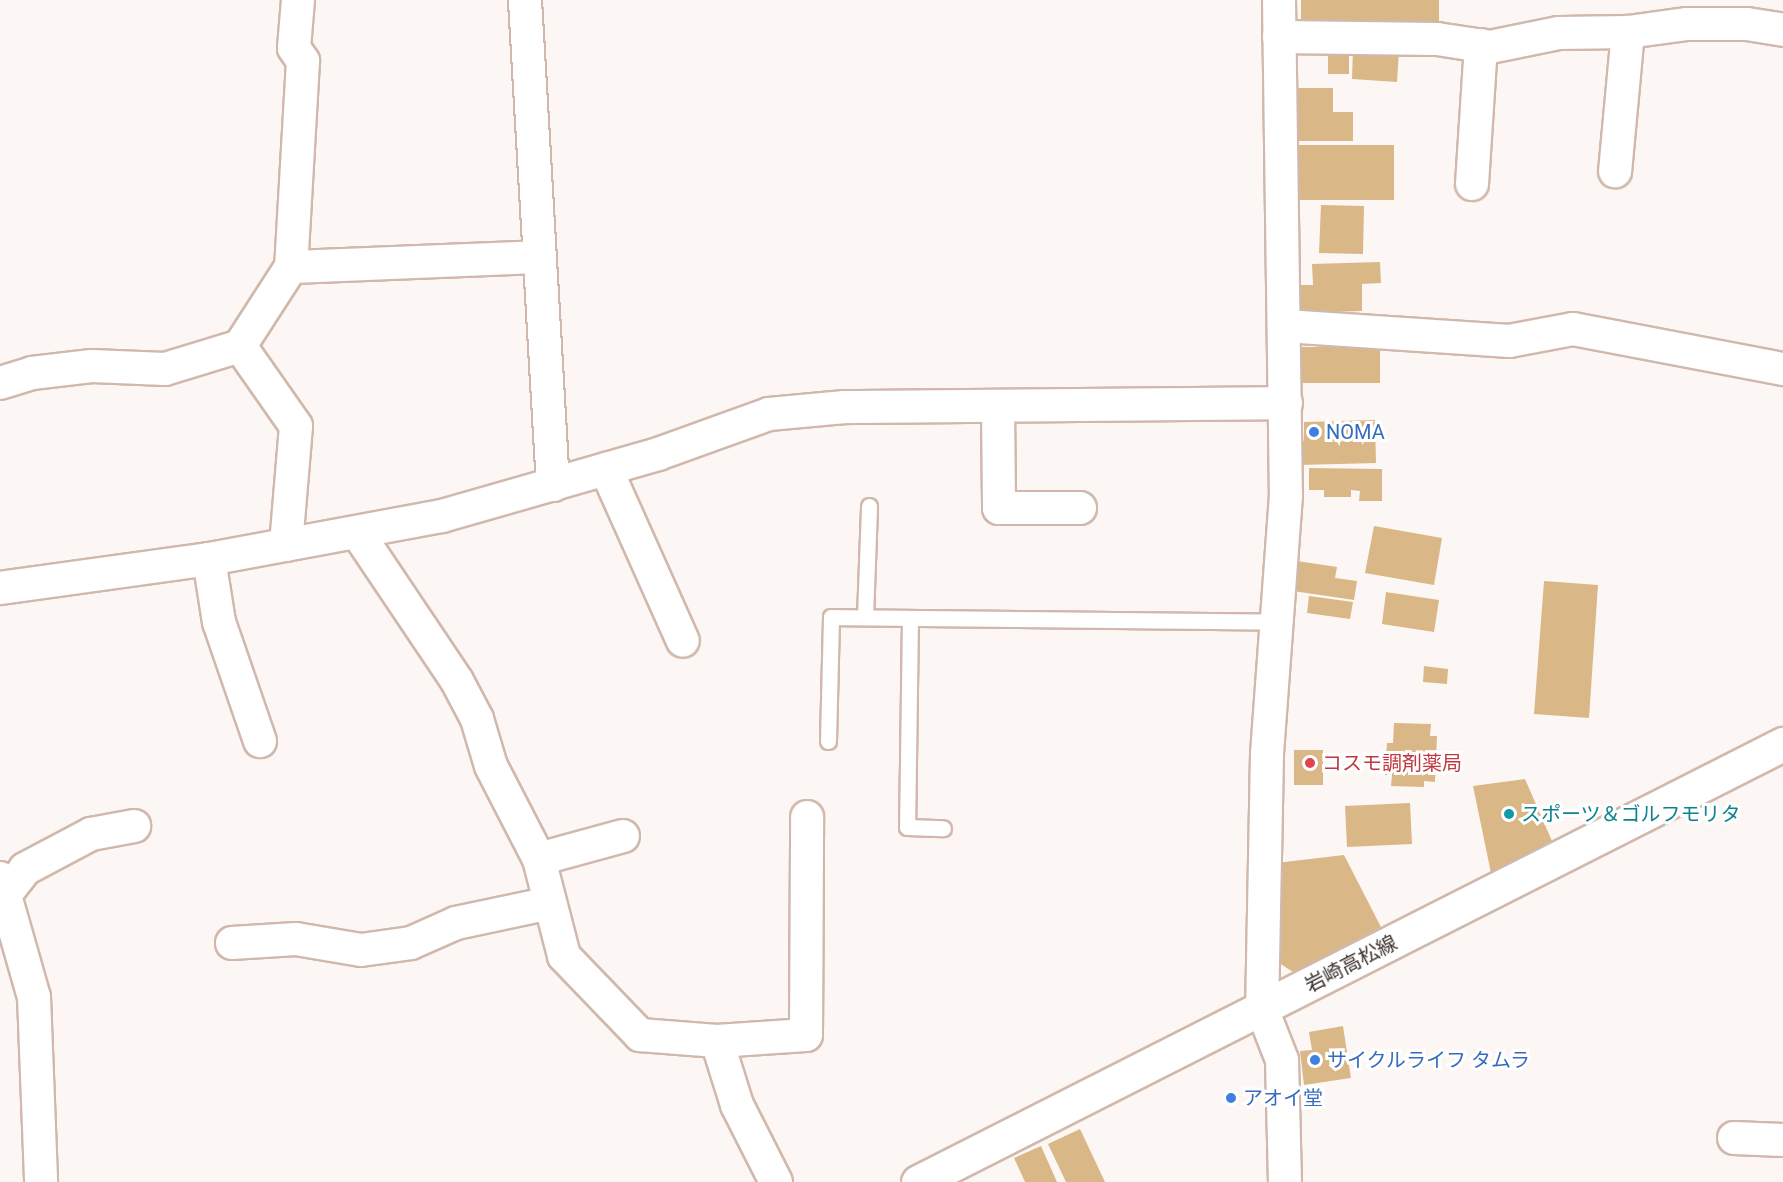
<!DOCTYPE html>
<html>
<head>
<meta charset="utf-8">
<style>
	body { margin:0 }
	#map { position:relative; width:1783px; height:1182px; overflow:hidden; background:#fcf7f4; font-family:Roboto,"Noto Sans JP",sans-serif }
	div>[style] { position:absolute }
	.building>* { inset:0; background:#dab787 }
	.roads { filter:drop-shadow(2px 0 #d0b9ac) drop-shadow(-2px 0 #d0b9ac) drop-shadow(0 2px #d0b9ac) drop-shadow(0 -2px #d0b9ac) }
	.lane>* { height:15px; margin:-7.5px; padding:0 7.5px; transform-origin:7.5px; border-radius:7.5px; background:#fff }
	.street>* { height:32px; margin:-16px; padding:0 16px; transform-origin:16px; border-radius:16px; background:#fff }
	.secondary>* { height:33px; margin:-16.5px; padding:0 16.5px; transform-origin:16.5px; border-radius:16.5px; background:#fff }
	.dots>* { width:16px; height:16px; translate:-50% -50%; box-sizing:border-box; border:3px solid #fff; border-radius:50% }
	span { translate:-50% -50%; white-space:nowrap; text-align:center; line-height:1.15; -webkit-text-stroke:6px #fff; paint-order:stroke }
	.shop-label { font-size:20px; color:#366cbe }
	.left { translate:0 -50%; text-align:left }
	.health-label { font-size:20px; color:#be3a42 }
	.culture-label { font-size:20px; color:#0d838f }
	.street-label { font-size:20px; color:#3d342f }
</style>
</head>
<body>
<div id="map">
	<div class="building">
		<i style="clip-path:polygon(1301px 0,1439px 0,1439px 27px,1301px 25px)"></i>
		<i style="clip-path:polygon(1353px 47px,1399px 50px,1397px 82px,1352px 79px)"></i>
		<i style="clip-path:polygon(1328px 53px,1349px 53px,1349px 74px,1328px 74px)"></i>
		<i style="clip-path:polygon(1292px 88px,1333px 88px,1333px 112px,1353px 112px,1353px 141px,1292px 141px)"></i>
		<i style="clip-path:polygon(1292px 145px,1394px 145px,1394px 200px,1292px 200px)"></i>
		<i style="clip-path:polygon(1321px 205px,1364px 206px,1363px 254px,1319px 253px)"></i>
		<i style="clip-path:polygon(1380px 262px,1381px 283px,1362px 284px,1362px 311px,1298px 313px,1297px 285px,1313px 285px,1312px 264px)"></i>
		<i style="clip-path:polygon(1294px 347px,1380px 347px,1380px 383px,1294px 383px)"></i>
		<i style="clip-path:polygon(1375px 420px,1376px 463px,1299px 465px,1298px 441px,1304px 441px,1304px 422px)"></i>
		<i style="clip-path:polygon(1309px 468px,1382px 469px,1382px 501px,1359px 501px,1360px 491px,1351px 490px,1351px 497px,1324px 497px,1324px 490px,1309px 490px)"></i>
		<i style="clip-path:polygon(1374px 526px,1442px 538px,1434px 585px,1365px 573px)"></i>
		<i style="clip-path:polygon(1297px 561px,1337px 567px,1335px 578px,1357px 581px,1354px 600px,1293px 591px)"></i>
		<i style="clip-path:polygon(1544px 581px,1598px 585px,1589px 718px,1534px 714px)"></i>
		<i style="clip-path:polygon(1386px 592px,1439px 600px,1434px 632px,1382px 624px)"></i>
		<i style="clip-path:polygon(1309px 596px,1353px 602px,1350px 619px,1307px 613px)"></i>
		<i style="clip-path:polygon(1424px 666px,1448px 669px,1447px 684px,1423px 682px)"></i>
		<i style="clip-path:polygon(1394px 723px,1431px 724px,1430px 736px,1437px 736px,1435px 782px,1424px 781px,1424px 787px,1391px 786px,1392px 775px,1385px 775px,1387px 743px,1393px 743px)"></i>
		<i style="clip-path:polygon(1294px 750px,1323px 750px,1323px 785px,1294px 785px)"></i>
		<i style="clip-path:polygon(1525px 779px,1552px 841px,1491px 873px,1473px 786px)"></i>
		<i style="clip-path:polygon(1410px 803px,1412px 844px,1347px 847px,1345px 806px)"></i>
		<i style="clip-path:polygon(1344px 855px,1381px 927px,1293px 972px,1276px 961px,1276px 863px)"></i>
		<i style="clip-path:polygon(1343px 1026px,1351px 1078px,1304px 1085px,1300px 1051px,1312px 1050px,1309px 1032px)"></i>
		<i style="clip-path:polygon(1080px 1129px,1105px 1182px,1066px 1182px,1048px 1144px)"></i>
		<i style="clip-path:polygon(1041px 1146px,1057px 1182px,1025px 1182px,1014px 1158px)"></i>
	</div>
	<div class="roads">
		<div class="lane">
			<i style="left:865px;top:617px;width:111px;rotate:-87.9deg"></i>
			<i style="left:910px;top:618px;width:209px;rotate:90.8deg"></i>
			<i style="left:907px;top:827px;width:36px;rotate:2deg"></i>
			<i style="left:828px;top:741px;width:124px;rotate:-88.6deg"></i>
			<i style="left:831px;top:617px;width:445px;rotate:0.6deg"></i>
		</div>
		<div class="street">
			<i style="left:298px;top:0;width:48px;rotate:94.8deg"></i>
			<i style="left:294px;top:48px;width:16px;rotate:55deg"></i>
			<i style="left:303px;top:61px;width:206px;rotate:93.3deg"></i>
			<i style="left:291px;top:267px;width:249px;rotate:-2.3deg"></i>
			<i style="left:525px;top:0;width:486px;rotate:86.7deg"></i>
			<i style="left:1279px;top:0;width:495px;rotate:89.2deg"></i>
			<i style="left:1286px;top:495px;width:260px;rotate:94.2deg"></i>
			<i style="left:1267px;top:754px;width:255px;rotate:91.1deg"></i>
			<i style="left:1262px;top:1009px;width:55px;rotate:68.6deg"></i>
			<i style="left:1282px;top:1060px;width:122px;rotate:88.6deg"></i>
			<i style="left:1628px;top:32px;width:60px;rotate:-7.7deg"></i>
			<i style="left:1687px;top:24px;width:60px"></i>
			<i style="left:1747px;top:24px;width:36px;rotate:9deg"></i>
			<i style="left:1279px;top:37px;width:158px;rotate:0.7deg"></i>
			<i style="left:1437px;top:39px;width:54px;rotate:8.6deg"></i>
			<i style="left:1490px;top:47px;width:70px;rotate:-11.5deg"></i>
			<i style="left:1559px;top:33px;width:69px;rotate:-0.8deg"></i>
			<i style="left:1628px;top:32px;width:140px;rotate:95.3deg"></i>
			<i style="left:1472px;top:184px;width:139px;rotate:-86.3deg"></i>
			<i style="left:1285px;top:326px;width:225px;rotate:3.8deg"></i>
			<i style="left:1509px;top:341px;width:65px;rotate:-10.6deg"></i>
			<i style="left:1573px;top:329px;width:214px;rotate:10.8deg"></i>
			<i style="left:0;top:383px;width:34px;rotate:-17deg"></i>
			<i style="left:32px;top:373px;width:60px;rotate:-6.7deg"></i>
			<i style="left:92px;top:366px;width:73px;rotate:2.4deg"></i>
			<i style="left:165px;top:369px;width:78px;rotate:-17deg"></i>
			<i style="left:998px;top:407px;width:101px;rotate:89.4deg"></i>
			<i style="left:999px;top:508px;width:81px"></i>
			<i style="left:606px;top:469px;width:188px;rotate:65.9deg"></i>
			<i style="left:357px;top:532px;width:179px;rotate:56.1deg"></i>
			<i style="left:457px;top:681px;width:43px;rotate:62.2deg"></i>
			<i style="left:477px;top:719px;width:49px;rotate:73.4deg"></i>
			<i style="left:491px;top:766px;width:105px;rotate:62.7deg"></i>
			<i style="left:539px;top:859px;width:100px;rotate:75.5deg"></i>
			<i style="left:564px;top:956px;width:110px;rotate:46.1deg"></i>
			<i style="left:640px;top:1035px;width:77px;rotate:4.5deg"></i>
			<i style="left:717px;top:1041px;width:67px;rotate:72.6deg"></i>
			<i style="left:737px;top:1105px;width:86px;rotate:63.1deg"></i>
			<i style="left:286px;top:545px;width:119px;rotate:-85.2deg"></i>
			<i style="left:296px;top:426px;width:98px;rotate:-125deg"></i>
			<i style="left:240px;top:346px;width:94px;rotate:-57.2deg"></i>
			<i style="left:209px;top:559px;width:64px;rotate:81deg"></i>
			<i style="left:219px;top:622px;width:126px;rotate:71deg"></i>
			<i style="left:0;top:588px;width:211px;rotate:-7.9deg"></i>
			<i style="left:209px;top:559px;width:237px;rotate:-10.5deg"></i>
			<i style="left:442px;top:516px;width:225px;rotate:-16deg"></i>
			<i style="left:658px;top:454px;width:118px;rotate:-19.8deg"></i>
			<i style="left:769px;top:414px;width:76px;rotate:-5.3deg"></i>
			<i style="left:845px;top:407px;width:441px;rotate:-0.5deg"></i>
			<i style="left:539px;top:859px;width:87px;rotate:-15.3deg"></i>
			<i style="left:0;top:878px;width:124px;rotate:74.1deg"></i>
			<i style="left:34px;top:997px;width:185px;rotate:87.8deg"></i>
			<i style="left:5px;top:895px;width:33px;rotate:-52deg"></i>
			<i style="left:25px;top:869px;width:75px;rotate:-27.9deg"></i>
			<i style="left:91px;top:834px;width:44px;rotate:-10.5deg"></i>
			<i style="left:232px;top:943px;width:64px;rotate:-3.6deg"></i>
			<i style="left:296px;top:939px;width:66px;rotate:9.6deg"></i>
			<i style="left:361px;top:950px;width:50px;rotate:-8deg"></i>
			<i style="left:411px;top:943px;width:49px;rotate:-24deg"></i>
			<i style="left:456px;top:923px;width:96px;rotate:-12deg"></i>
			<i style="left:717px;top:1041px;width:89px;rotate:-3.9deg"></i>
			<i style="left:806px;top:1035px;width:218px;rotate:-89.7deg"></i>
			<i style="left:1734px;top:1138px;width:49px;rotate:2.3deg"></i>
		</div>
		<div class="secondary">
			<i style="left:918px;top:1182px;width:970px;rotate:-26.86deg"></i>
		</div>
	</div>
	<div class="dots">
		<i style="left:1314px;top:432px;background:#3f7fe0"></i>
		<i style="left:1310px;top:763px;background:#e0444e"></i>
		<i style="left:1509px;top:814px;background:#0f9aa8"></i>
		<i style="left:1315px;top:1060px;background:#3f7fe0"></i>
		<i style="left:1231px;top:1098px;background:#3f7fe0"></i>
	</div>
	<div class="shop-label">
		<span class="left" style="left:1326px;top:432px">NOMA</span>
		<span class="left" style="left:1327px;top:1060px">サイクルライフ タムラ</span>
		<span class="left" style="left:1243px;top:1098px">アオイ堂</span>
	</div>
	<div class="health-label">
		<span class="left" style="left:1322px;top:763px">コスモ調剤薬局</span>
	</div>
	<div class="culture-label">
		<span class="left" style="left:1521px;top:814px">スポーツ＆ゴルフモリタ</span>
	</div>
	<div class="street-label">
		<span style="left:1351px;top:964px;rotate:-27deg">岩崎高松線</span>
	</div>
</div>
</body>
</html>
